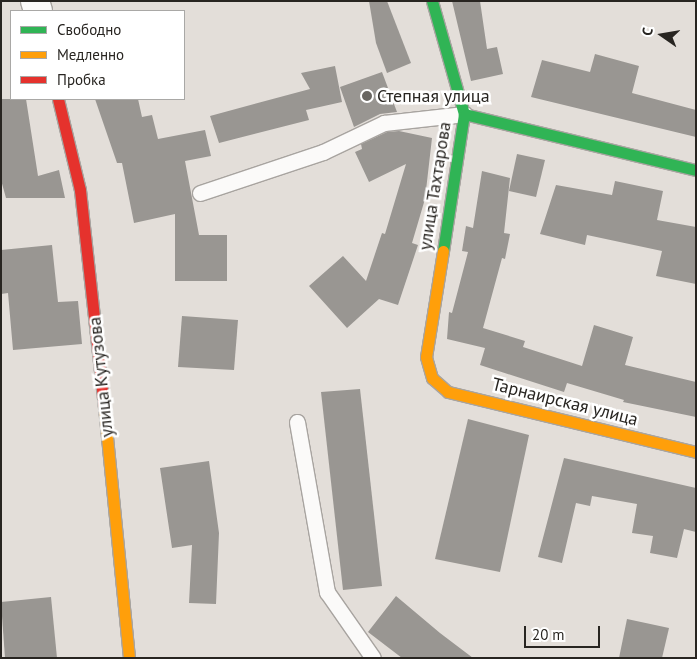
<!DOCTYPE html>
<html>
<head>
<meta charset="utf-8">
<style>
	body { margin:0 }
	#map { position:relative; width:697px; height:659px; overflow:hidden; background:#e3ded9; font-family:"PT Sans",sans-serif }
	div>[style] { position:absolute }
	.building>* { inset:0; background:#999692 }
	.roads { filter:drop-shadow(1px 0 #a8a4a0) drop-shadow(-1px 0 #a8a4a0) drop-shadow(0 1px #a8a4a0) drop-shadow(0 -1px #a8a4a0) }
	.lane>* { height:15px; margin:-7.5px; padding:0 7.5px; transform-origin:7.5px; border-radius:7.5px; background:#fbfaf9 }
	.street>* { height:28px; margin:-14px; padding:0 14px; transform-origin:14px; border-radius:14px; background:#fbfaf9 }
	.fast>* { height:11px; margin:-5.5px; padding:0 5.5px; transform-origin:5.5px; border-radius:5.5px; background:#30b455 }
	.slow>* { height:11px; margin:-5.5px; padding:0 5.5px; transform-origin:5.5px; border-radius:5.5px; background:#ff9f0a }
	.jam>* { height:11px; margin:-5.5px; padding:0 5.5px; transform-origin:5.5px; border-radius:5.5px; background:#e5322d }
	.dots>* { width:14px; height:14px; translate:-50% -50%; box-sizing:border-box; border:2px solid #fff; border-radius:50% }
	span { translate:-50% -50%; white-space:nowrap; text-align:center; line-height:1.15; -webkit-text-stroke:5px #fff; paint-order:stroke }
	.poi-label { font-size:18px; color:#282521 }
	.left { translate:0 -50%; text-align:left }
	.street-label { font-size:18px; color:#282521 }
	.frame { position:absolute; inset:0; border:2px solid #282521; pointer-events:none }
	.legend { position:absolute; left:10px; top:10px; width:175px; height:90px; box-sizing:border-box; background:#fff; border:1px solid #a9a8a6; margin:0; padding:6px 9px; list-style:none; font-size:15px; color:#282521 }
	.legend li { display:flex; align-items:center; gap:10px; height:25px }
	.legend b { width:25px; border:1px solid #a9a8a6 }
	.north { position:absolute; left:637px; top:10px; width:50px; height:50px; -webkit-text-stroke:4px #fff; paint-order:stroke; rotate:283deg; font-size:14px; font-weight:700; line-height:20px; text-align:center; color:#282521 }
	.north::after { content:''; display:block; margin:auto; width:18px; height:22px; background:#282521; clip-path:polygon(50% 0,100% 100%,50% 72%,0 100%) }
	.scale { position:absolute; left:524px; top:626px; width:76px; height:22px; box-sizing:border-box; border:2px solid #282521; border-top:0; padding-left:6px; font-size:15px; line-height:18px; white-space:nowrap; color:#282521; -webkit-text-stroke:4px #fff; paint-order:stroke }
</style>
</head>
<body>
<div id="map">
	<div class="building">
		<i style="clip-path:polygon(369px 1px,387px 1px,411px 63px,387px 73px,376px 43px)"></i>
		<i style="clip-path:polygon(452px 1px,480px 1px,487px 49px,497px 47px,503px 74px,471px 81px)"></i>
		<i style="clip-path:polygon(595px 54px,639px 66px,632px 93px,696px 110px,696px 137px,531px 97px,542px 60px,590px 72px)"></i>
		<i style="clip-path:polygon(335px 66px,342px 102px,306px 110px,309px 120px,219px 143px,210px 116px,310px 89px,301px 73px)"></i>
		<i style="clip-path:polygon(382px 72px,397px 112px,380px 114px,354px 127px,340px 87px)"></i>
		<i style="clip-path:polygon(1px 99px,26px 99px,38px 176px,59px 170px,65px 198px,6px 198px,1px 180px)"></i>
		<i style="clip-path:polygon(95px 99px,138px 99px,142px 117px,152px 115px,158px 139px,205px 130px,211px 156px,185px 161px,199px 235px,227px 235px,227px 281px,175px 281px,175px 214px,134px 223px,122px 163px,117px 163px)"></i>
		<i style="clip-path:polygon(399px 131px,432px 138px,425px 199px,412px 243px,418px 245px,398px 305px,379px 299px,347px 328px,309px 286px,343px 256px,366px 281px,382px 233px,385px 234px,406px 164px,369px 182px,355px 152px,362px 149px,361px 144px,387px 132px)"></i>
		<i style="clip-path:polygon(517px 154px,545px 160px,536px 197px,509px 191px)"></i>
		<i style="clip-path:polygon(482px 171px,510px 178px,504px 233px,510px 234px,505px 259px,502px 258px,483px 328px,525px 341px,523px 347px,582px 366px,594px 325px,633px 337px,625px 365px,696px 382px,696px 417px,623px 402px,624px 400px,567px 383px,564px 392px,480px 365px,485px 348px,447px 339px,449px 312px,452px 313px,468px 252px,462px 251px,466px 226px,473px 228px)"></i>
		<i style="clip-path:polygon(615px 181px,663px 191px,657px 220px,696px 227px,696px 284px,656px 276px,662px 251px,587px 235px,585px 245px,540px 234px,556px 185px,612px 195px)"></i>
		<i style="clip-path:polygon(52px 245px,58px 302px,78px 301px,82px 344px,13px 350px,8px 293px,1px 294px,1px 250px)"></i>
		<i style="clip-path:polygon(182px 316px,238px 320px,234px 370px,178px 367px)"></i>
		<i style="clip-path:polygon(360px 389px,382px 586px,343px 590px,321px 392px)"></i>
		<i style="clip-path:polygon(468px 419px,529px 435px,500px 572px,435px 559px)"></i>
		<i style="clip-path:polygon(564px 458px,696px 488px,696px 532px,684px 529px,677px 558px,650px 553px,653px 536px,632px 533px,637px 504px,592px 496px,590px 506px,576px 503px,562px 563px,538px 557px)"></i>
		<i style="clip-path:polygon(209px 461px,219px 533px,216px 604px,189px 603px,192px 545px,172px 548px,160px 468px)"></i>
		<i style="clip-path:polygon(396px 596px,440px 633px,473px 658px,402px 658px,368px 632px)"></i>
		<i style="clip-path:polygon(51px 597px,57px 658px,5px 658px,1px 602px)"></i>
		<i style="clip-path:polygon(627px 619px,669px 628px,662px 658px,619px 658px)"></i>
	</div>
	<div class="roads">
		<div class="lane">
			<i style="left:200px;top:193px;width:130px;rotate:-18.4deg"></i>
			<i style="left:323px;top:152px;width:68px;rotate:-25.4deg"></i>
			<i style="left:384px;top:123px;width:81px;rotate:-6.4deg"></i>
			<i style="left:297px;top:422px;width:173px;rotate:80deg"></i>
			<i style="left:327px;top:592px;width:80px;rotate:55.1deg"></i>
		</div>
		<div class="street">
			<i style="left:35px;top:1px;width:10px;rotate:73deg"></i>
		</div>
		<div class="fast">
			<i style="left:432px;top:1px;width:117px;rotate:74.2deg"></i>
			<i style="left:464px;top:114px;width:139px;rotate:98.7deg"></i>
			<i style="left:464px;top:114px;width:239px;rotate:13.6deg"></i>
		</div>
		<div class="slow">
			<i style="left:443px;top:251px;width:107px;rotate:99.1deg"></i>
			<i style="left:426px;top:357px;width:22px;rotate:74deg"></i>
			<i style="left:432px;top:378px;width:21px;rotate:41deg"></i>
			<i style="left:448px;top:392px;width:255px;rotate:13.6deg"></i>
			<i style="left:104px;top:407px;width:252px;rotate:84.3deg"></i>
		</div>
		<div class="jam">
			<i style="left:58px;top:99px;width:94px;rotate:76.4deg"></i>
			<i style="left:80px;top:190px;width:218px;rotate:83.7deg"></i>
		</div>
	</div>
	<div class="dots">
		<i style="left:367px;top:96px;background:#696661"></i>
	</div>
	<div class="poi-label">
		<span class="left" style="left:377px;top:96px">Степная улица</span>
	</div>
	<div class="street-label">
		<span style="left:435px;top:186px;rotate:-81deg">улица Тахтарова</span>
		<span style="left:101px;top:377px;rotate:-96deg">улица Кутузова</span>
		<span style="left:565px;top:402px;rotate:14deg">Тарнаирская улица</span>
	</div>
	<div class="frame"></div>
	<ul class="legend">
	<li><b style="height:6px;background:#30b455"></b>Свободно</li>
	<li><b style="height:6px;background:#ff9f0a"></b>Медленно</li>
	<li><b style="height:6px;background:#e5322d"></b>Пробка</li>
	</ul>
	<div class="north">С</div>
	<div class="scale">20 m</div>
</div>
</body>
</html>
